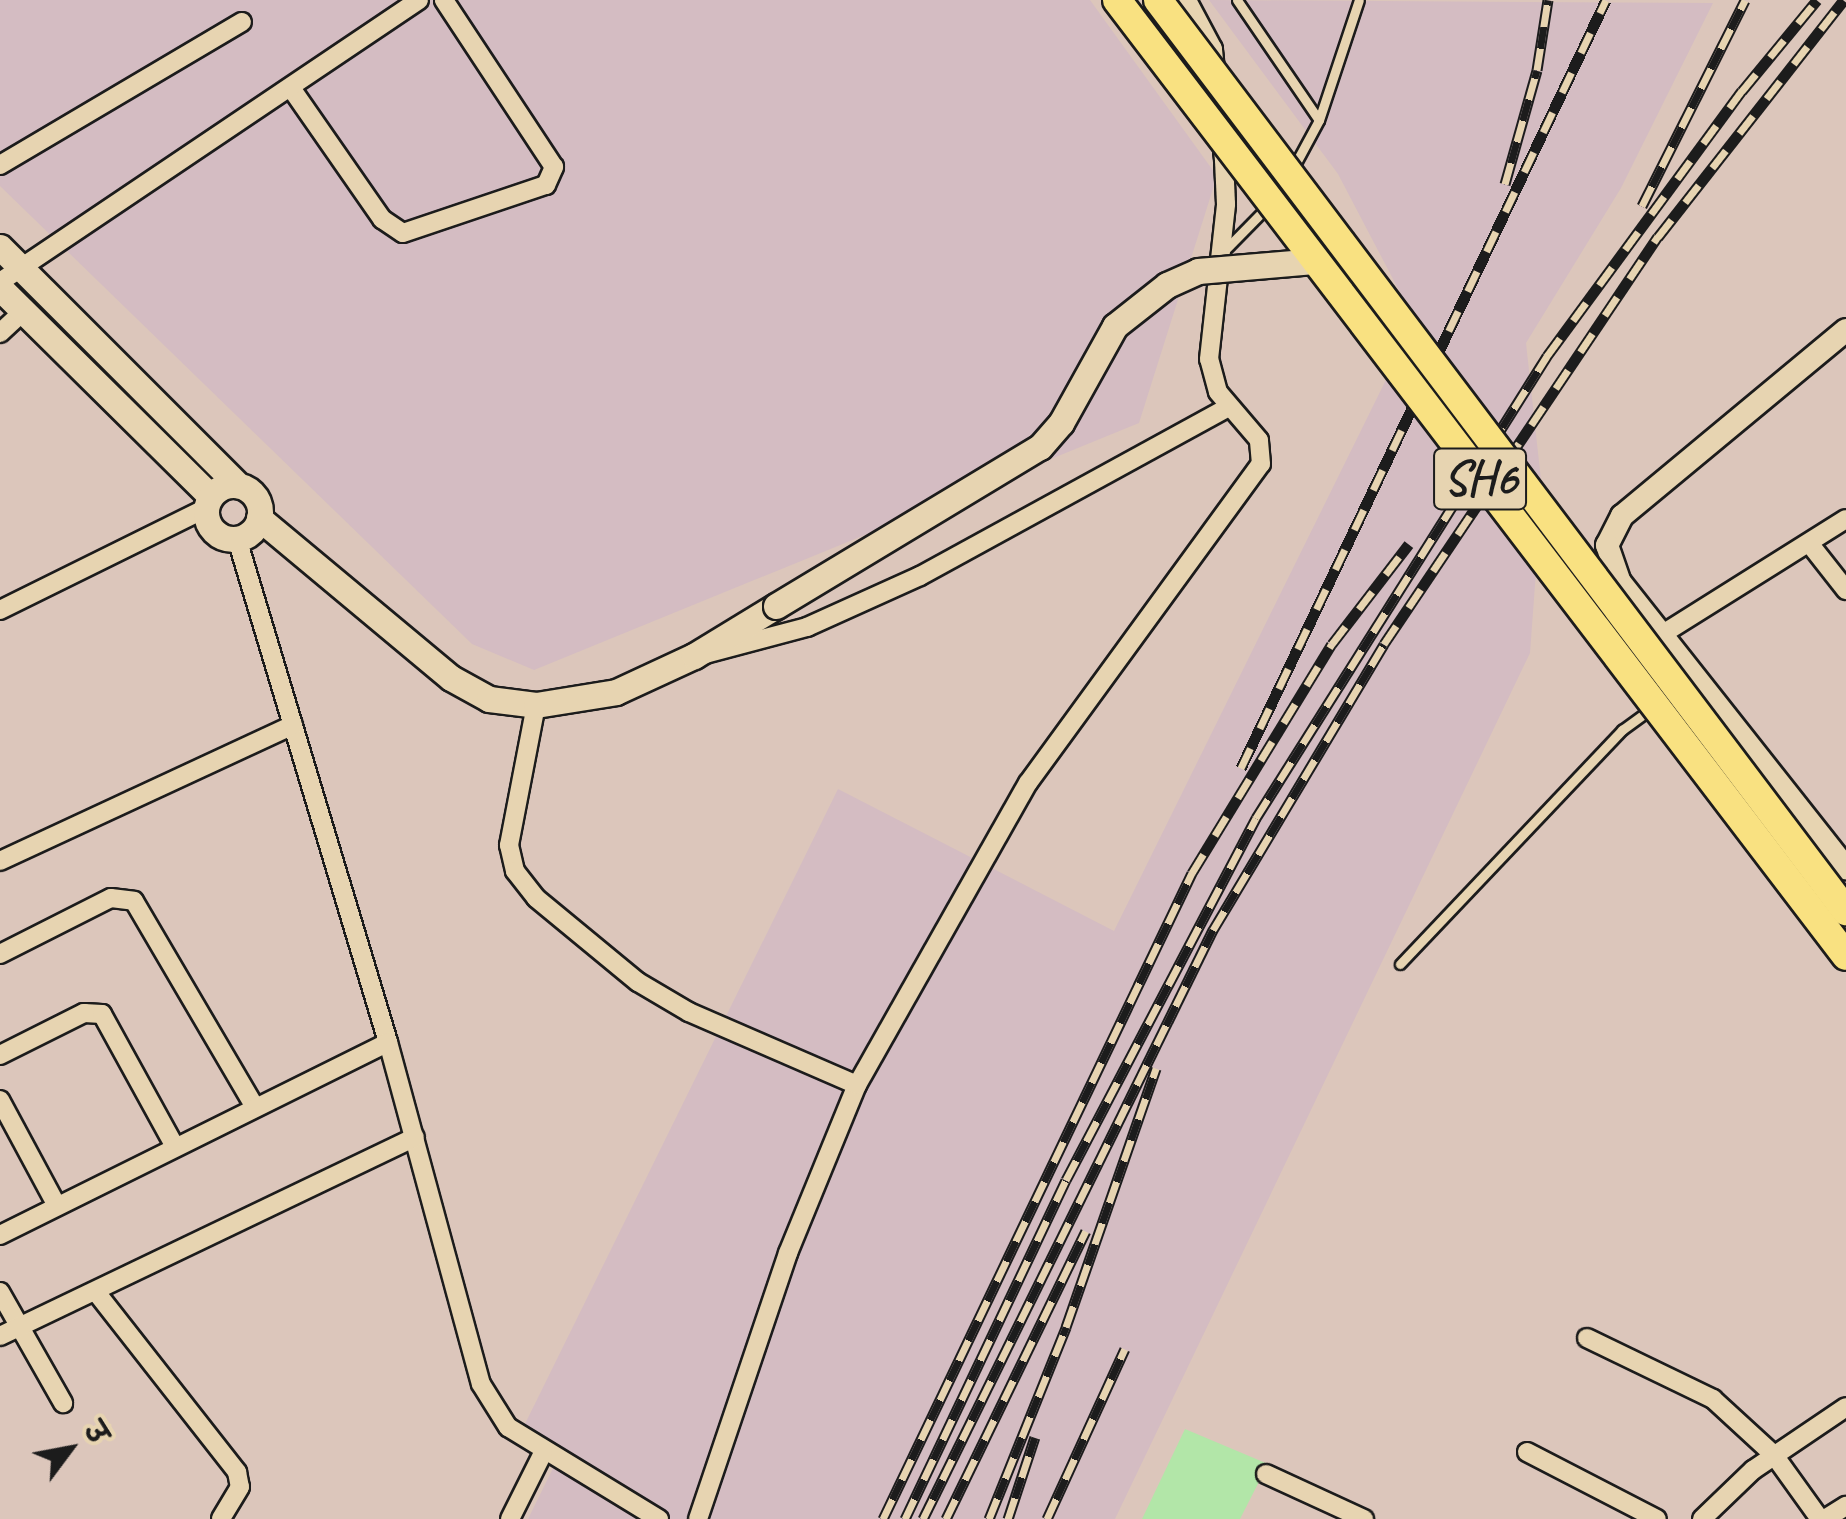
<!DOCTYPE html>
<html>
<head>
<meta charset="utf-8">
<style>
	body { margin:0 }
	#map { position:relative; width:1846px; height:1519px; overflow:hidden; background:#dcc6bb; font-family:Caveat,"Playpen Sans Deva",sans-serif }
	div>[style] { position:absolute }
	.built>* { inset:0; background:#d4bcc2 }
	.green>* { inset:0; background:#b2e6a8 }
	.roads { filter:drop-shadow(2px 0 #1c1c1c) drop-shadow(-2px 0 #1c1c1c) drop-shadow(0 2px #1c1c1c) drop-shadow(0 -2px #1c1c1c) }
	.service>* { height:9px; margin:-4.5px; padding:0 4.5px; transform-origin:4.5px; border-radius:4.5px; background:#e7d4b1 }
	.minor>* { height:18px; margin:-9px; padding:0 9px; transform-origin:9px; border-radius:9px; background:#e7d4b1 }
	.tertiary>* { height:22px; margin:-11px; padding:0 11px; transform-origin:11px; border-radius:11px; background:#e7d4b1 }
	.secondary>* { height:25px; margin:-12.5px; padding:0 12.5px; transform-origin:12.5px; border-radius:12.5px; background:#e7d4b1 }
	.secondary>.ring { margin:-12.5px; padding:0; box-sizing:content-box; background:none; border:25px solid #e7d4b1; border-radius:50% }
	.rail>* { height:11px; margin-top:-5.5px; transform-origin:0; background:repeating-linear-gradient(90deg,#e7d4b1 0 22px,#1c1c1c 0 44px); box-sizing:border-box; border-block:2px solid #1c1c1c }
	.bridges { filter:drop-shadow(2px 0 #1c1c1c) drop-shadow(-2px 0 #1c1c1c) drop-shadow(0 2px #1c1c1c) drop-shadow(0 -2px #1c1c1c) }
	.secondary-bridge>* { height:25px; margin:-12.5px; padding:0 12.5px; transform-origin:12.5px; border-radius:12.5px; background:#e7d4b1 }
	.primary-bridge>* { height:28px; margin:-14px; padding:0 14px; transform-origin:14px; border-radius:14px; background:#f9e181 }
	span { translate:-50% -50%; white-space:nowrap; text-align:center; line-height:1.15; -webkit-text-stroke:10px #e7d4b1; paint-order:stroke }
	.shield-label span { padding:2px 8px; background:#e7d4b1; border:2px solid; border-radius:8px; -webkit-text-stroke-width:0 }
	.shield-label { font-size:48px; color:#1c1c1c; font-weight:700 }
	.north { position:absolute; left:20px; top:1399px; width:100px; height:100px; -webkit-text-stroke:8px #e7d4b1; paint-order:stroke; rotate:58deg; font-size:28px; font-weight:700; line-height:40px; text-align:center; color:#1c1c1c }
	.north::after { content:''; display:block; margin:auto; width:35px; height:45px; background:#1c1c1c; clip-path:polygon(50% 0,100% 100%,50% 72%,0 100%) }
</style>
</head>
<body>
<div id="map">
	<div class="built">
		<i style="clip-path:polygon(0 0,1090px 0,1217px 176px,1139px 423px,534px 670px,472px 644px,0 186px)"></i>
		<i style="clip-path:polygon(1209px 0,1713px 3px,1621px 188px,1526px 343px,1542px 489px,1530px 653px,1115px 1519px,528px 1519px,560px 1454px,522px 1430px,838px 789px,1114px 931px,1415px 321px,1338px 174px)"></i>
	</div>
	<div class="green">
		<i style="clip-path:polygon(1185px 1429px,1268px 1464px,1240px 1519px,1142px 1519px)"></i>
	</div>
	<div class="roads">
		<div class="service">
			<i style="left:1237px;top:0;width:145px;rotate:55.7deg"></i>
			<i style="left:1291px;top:172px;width:59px;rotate:-61.7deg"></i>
			<i style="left:1319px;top:120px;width:126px;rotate:-71.6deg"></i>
			<i style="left:1224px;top:251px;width:64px;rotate:-45.6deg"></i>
			<i style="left:1400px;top:964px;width:323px;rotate:-46.5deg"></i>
			<i style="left:1622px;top:730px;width:34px;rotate:-36deg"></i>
		</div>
		<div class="minor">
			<i style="left:291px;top:88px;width:160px;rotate:55.2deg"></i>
			<i style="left:382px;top:219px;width:25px;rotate:34deg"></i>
			<i style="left:403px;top:233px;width:151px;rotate:-18.6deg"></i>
			<i style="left:546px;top:185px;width:20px;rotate:-66deg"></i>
			<i style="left:554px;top:167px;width:200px;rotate:-123.4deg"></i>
			<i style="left:0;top:165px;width:281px;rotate:-30.6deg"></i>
			<i style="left:0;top:282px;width:505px;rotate:-33.94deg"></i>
			<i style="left:0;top:333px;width:33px;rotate:-43deg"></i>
			<i style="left:237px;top:539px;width:525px;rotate:73.29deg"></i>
			<i style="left:388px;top:1042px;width:354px;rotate:74.8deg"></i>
			<i style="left:481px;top:1384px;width:51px;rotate:57.9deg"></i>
			<i style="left:508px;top:1427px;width:177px;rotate:31.4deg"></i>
			<i style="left:1809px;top:543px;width:60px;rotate:51.8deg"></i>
			<i style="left:0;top:610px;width:230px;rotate:-26.3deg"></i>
			<i style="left:1661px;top:635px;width:218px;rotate:-32.1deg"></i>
			<i style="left:705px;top:654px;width:106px;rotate:-14.8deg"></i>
			<i style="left:807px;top:627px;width:124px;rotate:-24.3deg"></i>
			<i style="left:920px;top:576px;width:352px;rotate:-28.7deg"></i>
			<i style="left:536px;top:705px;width:143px;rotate:100.9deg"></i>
			<i style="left:509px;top:845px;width:27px;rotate:77deg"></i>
			<i style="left:515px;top:871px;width:34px;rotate:52deg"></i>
			<i style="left:536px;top:898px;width:132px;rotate:39.5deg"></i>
			<i style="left:638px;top:982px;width:59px;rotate:30.5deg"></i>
			<i style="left:689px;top:1012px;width:183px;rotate:23.5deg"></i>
			<i style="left:0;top:861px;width:323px;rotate:-24.9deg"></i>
			<i style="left:0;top:954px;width:124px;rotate:-26.8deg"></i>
			<i style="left:111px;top:898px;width:23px;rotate:7deg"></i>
			<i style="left:134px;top:901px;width:239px;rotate:59.6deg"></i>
			<i style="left:0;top:1055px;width:94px;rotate:-26.6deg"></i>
			<i style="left:84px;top:1013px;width:18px;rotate:3deg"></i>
			<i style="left:102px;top:1014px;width:152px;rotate:61.2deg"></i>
			<i style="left:0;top:1100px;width:120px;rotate:61.7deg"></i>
			<i style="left:0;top:1235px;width:433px;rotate:-26.4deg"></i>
			<i style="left:0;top:1292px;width:128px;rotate:60.4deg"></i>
			<i style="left:96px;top:1292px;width:229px;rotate:51.9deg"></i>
			<i style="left:237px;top:1472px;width:15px;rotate:79deg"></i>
			<i style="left:240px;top:1487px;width:37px;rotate:121deg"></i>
			<i style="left:0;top:1336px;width:460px;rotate:-25.6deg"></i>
			<i style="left:1587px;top:1338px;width:140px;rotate:25.8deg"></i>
			<i style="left:1713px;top:1399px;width:83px;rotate:42.6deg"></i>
			<i style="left:1774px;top:1455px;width:79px;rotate:54.3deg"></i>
			<i style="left:1527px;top:1452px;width:146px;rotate:27.3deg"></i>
			<i style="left:1266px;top:1474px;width:108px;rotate:24.7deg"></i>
			<i style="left:510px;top:1519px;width:74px;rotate:-63.4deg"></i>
			<i style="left:698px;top:1519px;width:281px;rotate:-71.3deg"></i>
			<i style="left:788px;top:1253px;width:182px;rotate:-67.7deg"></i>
			<i style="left:857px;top:1085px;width:347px;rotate:-60.5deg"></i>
			<i style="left:1028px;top:783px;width:395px;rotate:-53.9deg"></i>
			<i style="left:1261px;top:464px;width:24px;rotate:-95deg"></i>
			<i style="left:1259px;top:440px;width:63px;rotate:-130.5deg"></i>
			<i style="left:1218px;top:392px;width:34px;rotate:-105deg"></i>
			<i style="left:1209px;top:359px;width:156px;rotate:-83.7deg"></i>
			<i style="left:1226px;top:204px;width:44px;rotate:-92.6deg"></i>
			<i style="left:1224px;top:160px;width:112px;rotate:-95.7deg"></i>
			<i style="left:1213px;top:49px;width:55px;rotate:-118deg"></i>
			<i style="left:1702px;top:1519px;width:71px;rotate:-43.9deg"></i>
			<i style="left:1753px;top:1470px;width:112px;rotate:-34.1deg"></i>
			<i style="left:1825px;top:1519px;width:25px;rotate:-32deg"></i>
		</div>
		<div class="tertiary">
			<i style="left:1846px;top:330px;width:291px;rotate:140.3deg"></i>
			<i style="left:1622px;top:516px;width:33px;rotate:117deg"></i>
			<i style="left:1607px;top:545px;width:39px;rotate:71deg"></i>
			<i style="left:1620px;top:582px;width:365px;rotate:51.7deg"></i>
		</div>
		<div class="secondary">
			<i style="left:0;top:247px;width:337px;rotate:45deg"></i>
			<i style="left:0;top:288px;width:296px;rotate:44.7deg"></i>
			<i class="ring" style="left:206px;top:485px;width:29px;height:29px"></i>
			<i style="left:259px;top:518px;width:250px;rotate:39.8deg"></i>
			<i style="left:451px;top:678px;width:43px;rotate:28.9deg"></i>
			<i style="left:489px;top:699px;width:47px;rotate:7.3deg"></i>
			<i style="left:536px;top:705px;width:81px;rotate:-9.2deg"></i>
			<i style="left:616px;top:692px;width:86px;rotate:-24.8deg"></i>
			<i style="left:694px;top:656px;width:96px;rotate:-31.4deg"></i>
		</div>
	</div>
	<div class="rail">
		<i style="left:1505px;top:184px;width:118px;rotate:-74.3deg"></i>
		<i style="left:1537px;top:70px;width:71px;rotate:-81.1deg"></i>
		<i style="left:1642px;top:206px;width:230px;rotate:-63.4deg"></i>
		<i style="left:1241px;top:768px;width:850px;rotate:-64.58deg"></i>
		<i style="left:883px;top:1519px;width:716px;rotate:-64.44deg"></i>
		<i style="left:1192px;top:873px;width:268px;rotate:-58.6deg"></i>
		<i style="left:1332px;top:644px;width:126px;rotate:-52.4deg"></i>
		<i style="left:905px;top:1519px;width:375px;rotate:-64.6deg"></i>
		<i style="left:1066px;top:1180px;width:409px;rotate:-62.3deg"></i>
		<i style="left:1256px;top:818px;width:546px;rotate:-57.79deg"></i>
		<i style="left:1547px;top:356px;width:329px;rotate:-53.7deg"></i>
		<i style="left:1742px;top:91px;width:118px;rotate:-50.5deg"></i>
		<i style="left:923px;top:1519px;width:657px;rotate:-63.79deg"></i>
		<i style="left:1213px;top:930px;width:333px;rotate:-59.1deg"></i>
		<i style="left:1384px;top:644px;width:491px;rotate:-56.1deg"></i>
		<i style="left:1658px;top:237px;width:301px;rotate:-51.9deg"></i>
		<i style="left:946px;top:1519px;width:320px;rotate:-64.1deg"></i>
		<i style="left:989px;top:1519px;width:207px;rotate:-68.1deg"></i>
		<i style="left:1066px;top:1327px;width:274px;rotate:-70.8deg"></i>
		<i style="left:1008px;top:1519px;width:86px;rotate:-71.8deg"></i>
		<i style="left:1047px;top:1519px;width:187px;rotate:-65.4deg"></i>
	</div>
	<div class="bridges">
		<div class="secondary-bridge">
			<i style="left:776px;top:606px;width:308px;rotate:-31.1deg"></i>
			<i style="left:1040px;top:447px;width:32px;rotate:-49deg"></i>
			<i style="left:1061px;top:423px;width:111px;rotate:-60.9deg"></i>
			<i style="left:1115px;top:326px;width:66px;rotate:-38.3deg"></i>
			<i style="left:1167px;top:285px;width:34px;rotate:-24deg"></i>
			<i style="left:1198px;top:271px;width:116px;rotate:-4.9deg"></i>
		</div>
		<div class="primary-bridge">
			<i style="left:1117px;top:0;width:1202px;rotate:52.67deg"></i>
			<i style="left:1158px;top:0;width:1142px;rotate:52.94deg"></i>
		</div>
	</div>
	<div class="shield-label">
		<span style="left:1480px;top:479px">SH6</span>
	</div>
	<div class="north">उ</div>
</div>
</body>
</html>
